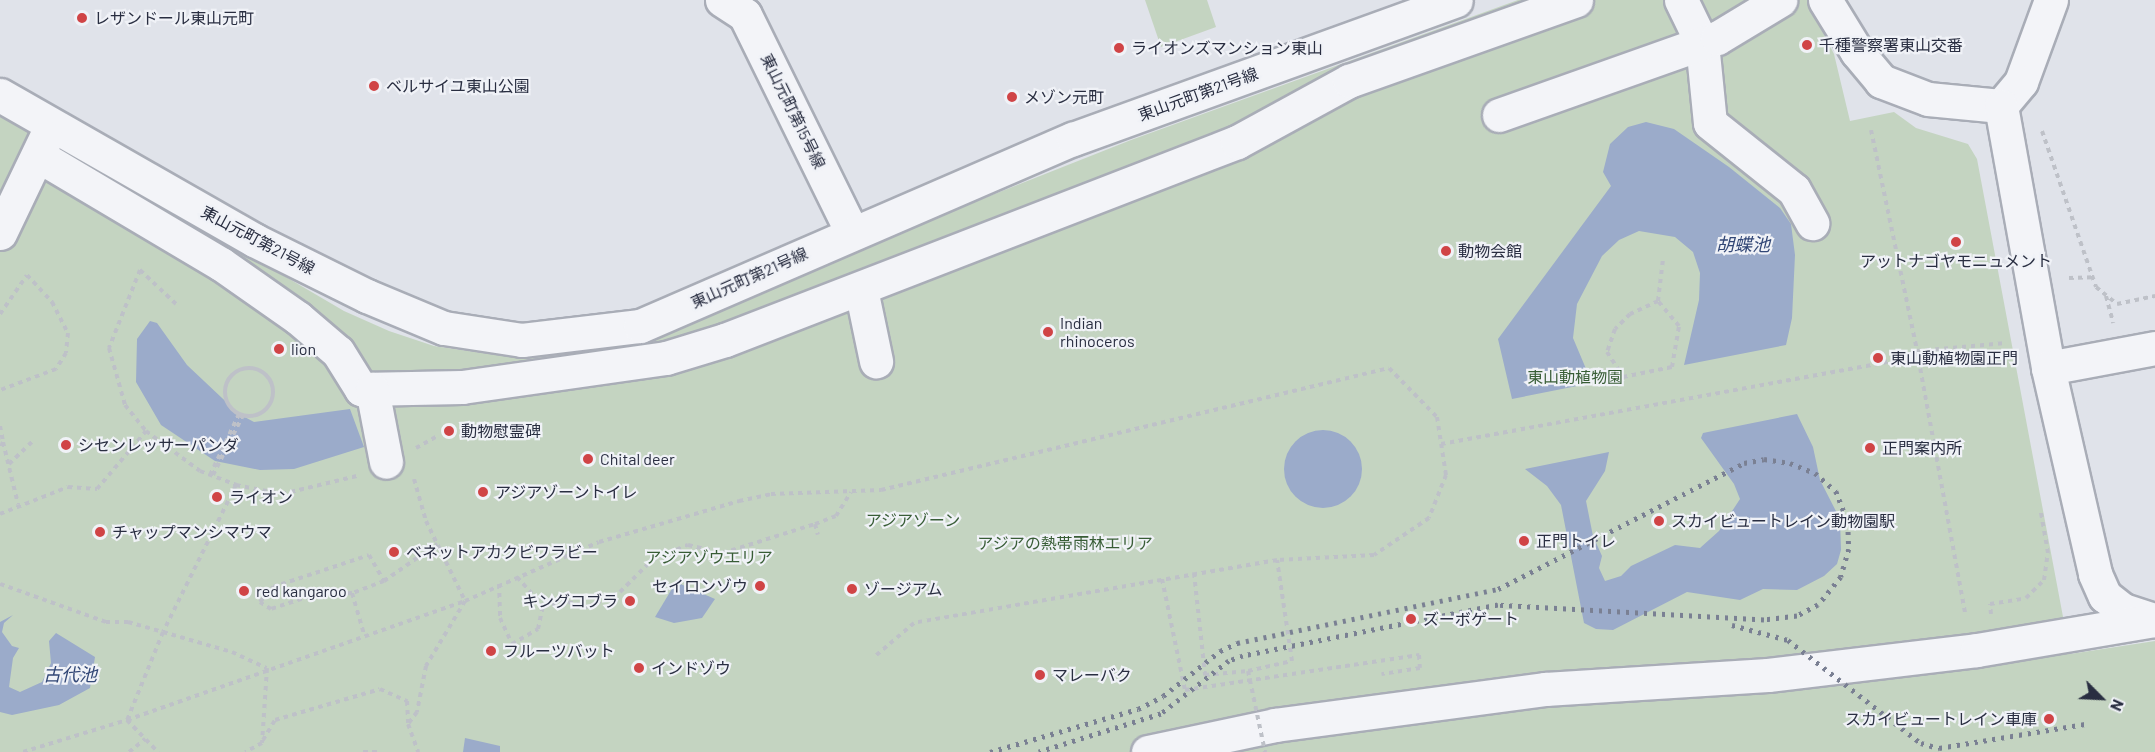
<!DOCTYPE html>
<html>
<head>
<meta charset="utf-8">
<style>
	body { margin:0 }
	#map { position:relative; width:2155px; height:752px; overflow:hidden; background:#e0e3ea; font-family:Barlow,"Noto Sans JP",sans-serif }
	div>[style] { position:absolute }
	.green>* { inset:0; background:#c4d4c1 }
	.water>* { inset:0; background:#9babca }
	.round { border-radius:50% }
	.path>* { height:4px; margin-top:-2px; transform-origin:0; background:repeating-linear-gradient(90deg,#bec1c8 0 4.5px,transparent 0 9px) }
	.path>.ring { margin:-2px; padding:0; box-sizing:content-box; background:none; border:4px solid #bec1c8; border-radius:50% }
	.roads { filter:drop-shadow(2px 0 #a9adb7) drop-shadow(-2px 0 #a9adb7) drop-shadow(0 2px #a9adb7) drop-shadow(0 -2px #a9adb7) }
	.minor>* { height:33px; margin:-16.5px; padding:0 16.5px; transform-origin:16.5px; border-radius:16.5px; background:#f3f4f8 }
	.rail>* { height:4.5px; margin-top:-2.25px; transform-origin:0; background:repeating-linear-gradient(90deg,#7a8093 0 3px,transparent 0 9px) }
	.path-bridge>* { height:4px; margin-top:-2px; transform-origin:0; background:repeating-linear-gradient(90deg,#bec1c8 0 4.5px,transparent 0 9px) }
	.dots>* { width:16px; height:16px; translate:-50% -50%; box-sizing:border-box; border:3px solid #f0f2f7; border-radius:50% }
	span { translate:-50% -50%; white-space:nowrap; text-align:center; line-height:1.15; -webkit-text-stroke:4.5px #f0f2f7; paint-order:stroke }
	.poi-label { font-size:16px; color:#292e41 }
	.left { translate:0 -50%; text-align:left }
	.right { translate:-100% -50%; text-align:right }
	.street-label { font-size:16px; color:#292e41 }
	.park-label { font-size:16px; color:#385d36 }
	.water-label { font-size:18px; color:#324776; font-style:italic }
	.north { position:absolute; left:2071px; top:668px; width:60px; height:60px; -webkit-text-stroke:4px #f0f2f7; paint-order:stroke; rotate:114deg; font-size:16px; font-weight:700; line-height:24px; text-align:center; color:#292e41 }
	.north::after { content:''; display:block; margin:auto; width:21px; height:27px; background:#292e41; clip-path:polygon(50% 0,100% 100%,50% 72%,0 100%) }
</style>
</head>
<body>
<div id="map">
	<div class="green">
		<i style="clip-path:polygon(1145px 0,1207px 0,1216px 27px,1161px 47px)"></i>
		<i style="clip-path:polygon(1518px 0,1807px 0,1834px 54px,1850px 121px,1894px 112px,1916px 128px,1968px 144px,1977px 159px,2070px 654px,2155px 641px,2155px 752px,0 752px,0 109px,344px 311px,389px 331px,434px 346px,503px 356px,560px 356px,684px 317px,1131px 140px)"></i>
	</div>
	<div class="water">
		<i style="clip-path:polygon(1646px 122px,1674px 129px,1729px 167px,1780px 208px,1791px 224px,1795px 255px,1792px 318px,1786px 345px,1684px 365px,1699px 300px,1700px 273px,1693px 252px,1675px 237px,1639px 231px,1619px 240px,1602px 256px,1577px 304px,1573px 338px,1592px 383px,1512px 399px,1498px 339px,1611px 186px,1603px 172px,1610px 144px,1628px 127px)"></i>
		<i style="clip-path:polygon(150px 321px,157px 323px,187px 365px,239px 414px,254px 422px,350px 409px,364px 447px,294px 469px,260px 470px,215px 461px,161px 425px,136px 382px,137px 339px)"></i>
		<i style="clip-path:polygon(1797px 414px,1813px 447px,1820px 480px,1840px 519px,1841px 550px,1837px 564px,1824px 576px,1797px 590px,1763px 589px,1740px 600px,1687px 592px,1613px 630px,1596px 629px,1584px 623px,1561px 505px,1547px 486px,1525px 469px,1609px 452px,1605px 471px,1586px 501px,1593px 536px,1602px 556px,1599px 568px,1605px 581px,1621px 576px,1631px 566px,1675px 545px,1700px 548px,1719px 531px,1740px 499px,1734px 484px,1701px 438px,1703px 433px)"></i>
		<i class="round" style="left:1284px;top:430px;width:78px;height:78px"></i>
		<i style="clip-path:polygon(676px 582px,715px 599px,702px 618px,674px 623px,655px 617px)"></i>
		<i style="clip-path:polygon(13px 615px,4px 623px,2px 632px,12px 646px,19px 648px,13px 658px,9px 687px,20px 692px,42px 682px,51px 663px,49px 641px,56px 633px,95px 657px,90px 688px,59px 705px,12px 715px,0 712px,0 622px)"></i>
		<i style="clip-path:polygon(465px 738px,500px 746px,500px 752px,463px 752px)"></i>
	</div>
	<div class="path">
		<i style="left:1871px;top:130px;width:226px;rotate:78.2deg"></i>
		<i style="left:1917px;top:351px;width:266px;rotate:79.6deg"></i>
		<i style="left:2042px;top:131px;width:165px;rotate:70.9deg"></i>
		<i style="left:2096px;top:287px;width:27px;rotate:39deg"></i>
		<i style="left:2117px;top:304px;width:39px;rotate:-12deg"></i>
		<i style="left:2069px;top:278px;width:25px;rotate:-2deg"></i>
		<i style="left:2106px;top:296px;width:28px;rotate:75deg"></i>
		<i style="left:1658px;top:301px;width:31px;rotate:155deg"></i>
		<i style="left:1630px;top:314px;width:21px;rotate:135deg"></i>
		<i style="left:1615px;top:329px;width:24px;rotate:109deg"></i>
		<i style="left:1607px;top:352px;width:30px;rotate:57deg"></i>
		<i style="left:1623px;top:377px;width:50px;rotate:-11.5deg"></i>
		<i style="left:1672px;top:367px;width:42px;rotate:-80.3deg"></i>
		<i style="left:1679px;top:326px;width:33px;rotate:-130deg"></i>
		<i style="left:1658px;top:301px;width:42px;rotate:-83.2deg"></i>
		<i style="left:176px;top:304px;width:50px;rotate:-136.6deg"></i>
		<i style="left:140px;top:270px;width:84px;rotate:111.7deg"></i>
		<i style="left:109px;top:348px;width:59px;rotate:74.3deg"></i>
		<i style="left:125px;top:405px;width:33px;rotate:51deg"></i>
		<i style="left:146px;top:431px;width:67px;rotate:36.5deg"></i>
		<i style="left:200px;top:471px;width:39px;rotate:21deg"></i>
		<i style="left:236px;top:485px;width:47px;rotate:11.1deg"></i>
		<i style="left:282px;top:494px;width:77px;rotate:-13.5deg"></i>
		<i style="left:0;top:314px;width:47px;rotate:-55.3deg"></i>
		<i style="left:27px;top:275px;width:37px;rotate:47deg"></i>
		<i style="left:52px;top:302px;width:35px;rotate:63deg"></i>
		<i style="left:68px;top:333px;width:20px;rotate:96deg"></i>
		<i style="left:66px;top:353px;width:19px;rotate:122deg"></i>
		<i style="left:56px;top:369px;width:60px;rotate:159.4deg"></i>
		<i class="ring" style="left:225px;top:368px;width:44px;height:44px"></i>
		<i style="left:0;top:426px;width:16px;rotate:79deg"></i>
		<i style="left:3px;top:442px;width:8px;rotate:113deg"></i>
		<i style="left:3px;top:442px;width:64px;rotate:76.4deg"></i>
		<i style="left:1441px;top:444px;width:449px;rotate:-10.4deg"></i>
		<i style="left:1883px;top:363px;width:36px;rotate:-19deg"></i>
		<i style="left:1917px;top:351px;width:89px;rotate:-5.1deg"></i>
		<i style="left:416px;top:448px;width:23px;rotate:-29deg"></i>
		<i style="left:9px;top:464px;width:35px;rotate:-44deg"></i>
		<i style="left:210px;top:475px;width:68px;rotate:-64.6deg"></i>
		<i style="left:213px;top:475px;width:67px;rotate:-63.4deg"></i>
		<i style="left:414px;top:479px;width:44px;rotate:74.1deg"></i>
		<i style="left:426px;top:521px;width:89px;rotate:64deg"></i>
		<i style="left:465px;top:601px;width:76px;rotate:121deg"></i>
		<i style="left:426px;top:666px;width:47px;rotate:101.1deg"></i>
		<i style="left:417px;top:712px;width:15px;rotate:127deg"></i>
		<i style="left:408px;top:724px;width:30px;rotate:70deg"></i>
		<i style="left:236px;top:485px;width:164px;rotate:116.4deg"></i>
		<i style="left:163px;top:632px;width:72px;rotate:16.2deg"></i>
		<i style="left:232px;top:652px;width:38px;rotate:25deg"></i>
		<i style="left:267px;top:668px;width:75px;rotate:93.8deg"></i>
		<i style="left:262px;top:743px;width:19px;rotate:152deg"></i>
		<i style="left:0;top:514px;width:73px;rotate:-21.7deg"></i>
		<i style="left:68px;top:487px;width:29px;rotate:4deg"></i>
		<i style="left:97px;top:489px;width:76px;rotate:-49.8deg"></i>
		<i style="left:815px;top:524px;width:11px;rotate:75deg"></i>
		<i style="left:1194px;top:573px;width:103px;rotate:83.8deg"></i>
		<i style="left:1205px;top:675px;width:43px;rotate:-5.3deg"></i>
		<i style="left:1248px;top:671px;width:45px;rotate:-12.8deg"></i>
		<i style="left:1292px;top:661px;width:102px;rotate:-98.4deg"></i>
		<i style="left:517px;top:577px;width:39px;rotate:48deg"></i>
		<i style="left:1162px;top:579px;width:113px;rotate:78.3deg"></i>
		<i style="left:1185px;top:690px;width:237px;rotate:-8.5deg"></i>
		<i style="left:1419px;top:655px;width:13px;rotate:86deg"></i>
		<i style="left:1420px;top:668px;width:39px;rotate:171deg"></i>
		<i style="left:384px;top:581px;width:34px;rotate:159deg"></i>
		<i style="left:352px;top:593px;width:42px;rotate:175.9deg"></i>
		<i style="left:310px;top:596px;width:41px;rotate:161.6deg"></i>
		<i style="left:271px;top:609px;width:13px;rotate:-148deg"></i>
		<i style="left:260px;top:602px;width:20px;rotate:-49deg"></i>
		<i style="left:273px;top:587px;width:101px;rotate:-18.4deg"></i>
		<i style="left:369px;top:555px;width:30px;rotate:60deg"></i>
		<i style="left:384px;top:581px;width:65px;rotate:-34.9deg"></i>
		<i style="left:0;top:584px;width:113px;rotate:19.7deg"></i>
		<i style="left:106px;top:622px;width:22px"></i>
		<i style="left:128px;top:622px;width:36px;rotate:16deg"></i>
		<i style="left:163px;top:632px;width:95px;rotate:112.2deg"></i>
		<i style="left:127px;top:720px;width:45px;rotate:45.9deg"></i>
		<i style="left:499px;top:584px;width:34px;rotate:88deg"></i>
		<i style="left:500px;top:618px;width:29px;rotate:65deg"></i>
		<i style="left:512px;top:644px;width:30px;rotate:-30deg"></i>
		<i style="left:538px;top:629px;width:24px;rotate:-78deg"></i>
		<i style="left:543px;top:606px;width:25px;rotate:-9deg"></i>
		<i style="left:568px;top:602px;width:21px;rotate:14deg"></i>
		<i style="left:588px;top:607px;width:35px;rotate:-25deg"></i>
		<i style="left:620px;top:592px;width:45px;rotate:-45deg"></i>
		<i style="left:652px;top:560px;width:39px;rotate:-23deg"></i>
		<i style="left:688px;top:545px;width:36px;rotate:13deg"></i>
		<i style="left:723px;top:553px;width:96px;rotate:-17.5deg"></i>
		<i style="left:815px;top:524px;width:22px;rotate:-21deg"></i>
		<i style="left:836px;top:516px;width:28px;rotate:-58deg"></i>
		<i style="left:352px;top:593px;width:43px;rotate:73.7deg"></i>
		<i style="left:1991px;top:614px;width:10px;rotate:-96deg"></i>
		<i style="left:1990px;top:604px;width:36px;rotate:-9deg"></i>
		<i style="left:2026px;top:598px;width:25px;rotate:-45deg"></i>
		<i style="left:2044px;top:580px;width:27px;rotate:-82deg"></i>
		<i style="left:2048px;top:553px;width:41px;rotate:-99.9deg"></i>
		<i style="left:263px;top:740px;width:23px;rotate:-59deg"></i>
		<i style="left:275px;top:720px;width:109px;rotate:-16.4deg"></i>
		<i style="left:380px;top:689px;width:30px;rotate:24deg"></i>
		<i style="left:407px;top:701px;width:22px;rotate:87deg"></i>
		<i style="left:23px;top:752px;width:109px;rotate:-17.1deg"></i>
		<i style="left:127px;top:720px;width:358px;rotate:-19.4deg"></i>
		<i style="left:465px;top:601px;width:146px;rotate:-23.8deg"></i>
		<i style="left:599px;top:542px;width:146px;rotate:-16.3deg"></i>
		<i style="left:739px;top:501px;width:33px;rotate:-12deg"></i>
		<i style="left:771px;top:494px;width:110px;rotate:-2.1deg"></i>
		<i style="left:881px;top:490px;width:522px;rotate:-13.5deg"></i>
		<i style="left:1389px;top:368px;width:69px;rotate:45.6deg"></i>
		<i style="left:1437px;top:417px;width:59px;rotate:81.2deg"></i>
		<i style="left:1446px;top:475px;width:46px;rotate:111.6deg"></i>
		<i style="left:1429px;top:518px;width:66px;rotate:146.1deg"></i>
		<i style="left:1374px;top:555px;width:97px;rotate:177deg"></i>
		<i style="left:1277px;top:560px;width:368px;rotate:170.2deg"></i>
		<i style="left:914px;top:623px;width:52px;rotate:139.6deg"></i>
		<i style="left:129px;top:752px;width:21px;rotate:-39deg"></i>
		<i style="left:363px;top:752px;width:15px"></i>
	</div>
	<div class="roads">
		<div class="minor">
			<i style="left:722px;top:0;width:27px;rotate:33deg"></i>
			<i style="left:745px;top:15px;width:242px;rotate:63.8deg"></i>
			<i style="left:1681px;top:0;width:48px;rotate:64deg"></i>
			<i style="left:1702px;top:43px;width:80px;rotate:84.3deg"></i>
			<i style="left:1710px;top:123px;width:107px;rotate:38.6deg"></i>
			<i style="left:1794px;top:190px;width:38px;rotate:61deg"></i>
			<i style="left:1825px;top:0;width:61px;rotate:58.4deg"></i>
			<i style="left:1857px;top:52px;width:38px;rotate:50deg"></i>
			<i style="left:1881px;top:81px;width:50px;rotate:21deg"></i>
			<i style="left:1928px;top:99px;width:73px;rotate:5.5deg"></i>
			<i style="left:2051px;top:0;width:87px;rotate:110.1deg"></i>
			<i style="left:2021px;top:82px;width:31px;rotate:130deg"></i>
			<i style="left:2001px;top:106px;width:266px;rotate:79.8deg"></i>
			<i style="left:2048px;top:368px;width:211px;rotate:77.1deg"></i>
			<i style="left:2095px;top:574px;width:24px;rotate:66deg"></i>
			<i style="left:2105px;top:596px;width:23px;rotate:38deg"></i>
			<i style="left:2123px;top:610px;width:33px;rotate:18deg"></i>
			<i style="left:0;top:95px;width:292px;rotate:29.7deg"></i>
			<i style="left:254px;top:240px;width:126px;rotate:26.4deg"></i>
			<i style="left:367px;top:296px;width:83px;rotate:22.6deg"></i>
			<i style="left:444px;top:328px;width:79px;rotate:8.7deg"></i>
			<i style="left:522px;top:340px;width:119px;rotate:-6.8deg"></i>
			<i style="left:640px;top:326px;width:472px;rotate:-23.4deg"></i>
			<i style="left:1073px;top:139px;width:407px;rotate:-19.9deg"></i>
			<i style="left:1499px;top:115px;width:231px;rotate:-19.5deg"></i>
			<i style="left:1717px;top:38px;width:74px;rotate:-31.1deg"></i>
			<i style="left:39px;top:156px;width:212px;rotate:30.7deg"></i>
			<i style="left:221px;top:264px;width:94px;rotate:35deg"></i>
			<i style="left:298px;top:318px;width:52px;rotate:40.4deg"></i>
			<i style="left:338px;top:352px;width:44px;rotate:58.1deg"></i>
			<i style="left:361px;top:389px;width:101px;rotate:-1.1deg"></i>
			<i style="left:462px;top:387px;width:206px;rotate:-8.1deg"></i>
			<i style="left:666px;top:358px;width:62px;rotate:-17deg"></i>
			<i style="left:725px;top:340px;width:549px;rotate:-21.14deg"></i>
			<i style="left:1237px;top:142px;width:128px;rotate:-28.6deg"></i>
			<i style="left:1349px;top:81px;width:241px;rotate:-19.6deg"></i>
			<i style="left:0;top:233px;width:106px;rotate:-64.4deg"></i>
			<i style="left:861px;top:289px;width:74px;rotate:78.2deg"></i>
			<i style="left:2048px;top:368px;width:109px;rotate:-10.6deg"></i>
			<i style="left:372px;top:389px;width:74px;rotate:79.1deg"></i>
			<i style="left:1148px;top:752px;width:130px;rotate:-12deg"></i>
			<i style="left:1275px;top:725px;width:272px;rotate:-7.6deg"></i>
			<i style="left:1545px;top:689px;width:223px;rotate:-3.6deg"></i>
			<i style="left:1768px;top:675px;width:210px;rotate:-6.8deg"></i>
			<i style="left:1977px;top:650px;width:180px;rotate:-9.6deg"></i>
		</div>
	</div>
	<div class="rail">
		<i style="left:1732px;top:625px;width:58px;rotate:15deg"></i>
		<i style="left:1788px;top:640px;width:168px;rotate:37.8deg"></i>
		<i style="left:1921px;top:743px;width:19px;rotate:16deg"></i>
		<i style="left:1939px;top:748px;width:148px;rotate:-9.3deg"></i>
		<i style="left:990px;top:752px;width:154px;rotate:-16.2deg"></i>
		<i style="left:1138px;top:709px;width:28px;rotate:-27deg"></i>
		<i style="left:1163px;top:696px;width:73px;rotate:-38.3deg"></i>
		<i style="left:1220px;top:651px;width:19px;rotate:-25deg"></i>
		<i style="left:1237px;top:643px;width:267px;rotate:-11.7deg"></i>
		<i style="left:1498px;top:589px;width:276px;rotate:-27.1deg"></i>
		<i style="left:1744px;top:463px;width:20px;rotate:-11deg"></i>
		<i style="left:1764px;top:459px;width:26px;rotate:9deg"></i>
		<i style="left:1790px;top:463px;width:27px;rotate:22deg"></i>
		<i style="left:1815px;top:473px;width:28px;rotate:41deg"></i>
		<i style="left:1836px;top:491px;width:34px;rotate:69deg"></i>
		<i style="left:1848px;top:523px;width:26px;rotate:88deg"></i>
		<i style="left:1849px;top:549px;width:29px;rotate:106deg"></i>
		<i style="left:1841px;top:577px;width:36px;rotate:129deg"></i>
		<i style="left:1818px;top:605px;width:24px;rotate:152deg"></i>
		<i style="left:1797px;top:616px;width:33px;rotate:173deg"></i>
		<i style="left:1764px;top:620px;width:266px;rotate:-176.8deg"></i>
		<i style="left:1498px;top:605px;width:260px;rotate:168.7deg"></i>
		<i style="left:1243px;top:656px;width:15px;rotate:160deg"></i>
		<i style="left:1229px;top:661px;width:86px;rotate:142.1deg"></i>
		<i style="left:1161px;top:714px;width:128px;rotate:162.7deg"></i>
	</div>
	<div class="path-bridge">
		<i style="left:1248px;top:671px;width:83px;rotate:78.1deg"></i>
	</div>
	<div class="dots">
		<i style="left:82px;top:18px;background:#d04446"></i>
		<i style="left:1807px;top:45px;background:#d04446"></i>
		<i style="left:1119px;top:48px;background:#d04446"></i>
		<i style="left:374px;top:86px;background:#d04446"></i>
		<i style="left:1012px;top:97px;background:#d04446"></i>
		<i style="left:1956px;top:242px;background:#d04446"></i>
		<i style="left:1446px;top:251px;background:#d04446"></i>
		<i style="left:1048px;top:332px;background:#d04446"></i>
		<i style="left:279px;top:349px;background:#d04446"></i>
		<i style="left:1878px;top:358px;background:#d04446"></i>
		<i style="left:449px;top:431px;background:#d04446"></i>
		<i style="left:66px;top:445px;background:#d04446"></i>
		<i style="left:1870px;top:448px;background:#d04446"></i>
		<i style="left:588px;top:459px;background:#d04446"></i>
		<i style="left:483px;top:492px;background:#d04446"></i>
		<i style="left:217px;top:497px;background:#d04446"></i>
		<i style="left:1659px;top:521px;background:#d04446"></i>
		<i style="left:100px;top:532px;background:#d04446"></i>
		<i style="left:1524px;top:541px;background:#d04446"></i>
		<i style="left:394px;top:552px;background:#d04446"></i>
		<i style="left:760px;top:586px;background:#d04446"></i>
		<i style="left:852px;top:589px;background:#d04446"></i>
		<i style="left:244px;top:591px;background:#d04446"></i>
		<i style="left:630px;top:601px;background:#d04446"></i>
		<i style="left:1411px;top:619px;background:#d04446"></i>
		<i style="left:491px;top:651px;background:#d04446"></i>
		<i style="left:639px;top:668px;background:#d04446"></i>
		<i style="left:1040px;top:675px;background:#d04446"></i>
		<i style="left:2049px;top:719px;background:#d04446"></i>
	</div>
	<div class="poi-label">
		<span class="left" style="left:94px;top:18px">レザンドール東山元町</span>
		<span class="left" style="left:1819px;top:45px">千種警察署東山交番</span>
		<span class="left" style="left:1131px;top:48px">ライオンズマンション東山</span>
		<span class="left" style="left:386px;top:86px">ベルサイユ東山公園</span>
		<span class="left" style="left:1024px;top:97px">メゾン元町</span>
		<span class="left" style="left:1458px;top:251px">動物会館</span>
		<span style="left:1956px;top:261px">アットナゴヤモニュメント</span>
		<span class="left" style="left:1060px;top:332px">Indian<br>rhinoceros</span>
		<span class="left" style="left:291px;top:349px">lion</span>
		<span class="left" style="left:1890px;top:358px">東山動植物園正門</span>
		<span class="left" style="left:461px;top:431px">動物慰霊碑</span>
		<span class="left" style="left:78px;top:445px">シセンレッサーパンダ</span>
		<span class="left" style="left:1882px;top:448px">正門案内所</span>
		<span class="left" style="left:600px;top:459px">Chital deer</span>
		<span class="left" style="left:495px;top:492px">アジアゾーントイレ</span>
		<span class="left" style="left:229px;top:497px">ライオン</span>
		<span class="left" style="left:1671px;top:521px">スカイビュートレイン動物園駅</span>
		<span class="left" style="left:112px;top:532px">チャップマンシマウマ</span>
		<span class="left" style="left:1536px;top:541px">正門トイレ</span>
		<span class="left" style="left:406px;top:552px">ベネットアカクビワラビー</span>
		<span class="right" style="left:748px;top:586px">セイロンゾウ</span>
		<span class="left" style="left:864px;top:589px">ゾージアム</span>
		<span class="left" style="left:256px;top:591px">red kangaroo</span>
		<span class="right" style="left:618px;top:601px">キングコブラ</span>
		<span class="left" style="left:1423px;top:619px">ズーボゲート</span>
		<span class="left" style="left:503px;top:651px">フルーツバット</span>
		<span class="left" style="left:651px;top:668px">インドゾウ</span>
		<span class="left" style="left:1052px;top:675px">マレーバク</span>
		<span class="right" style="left:2037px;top:719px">スカイビュートレイン車庫</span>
	</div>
	<div class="street-label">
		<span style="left:1198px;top:94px;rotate:-20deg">東山元町第21号線</span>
		<span style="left:793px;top:111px;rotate:64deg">東山元町第15号線</span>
		<span style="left:258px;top:240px;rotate:28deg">東山元町第21号線</span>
		<span style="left:749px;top:278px;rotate:-24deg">東山元町第21号線</span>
	</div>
	<div class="park-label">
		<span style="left:1575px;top:377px">東山動植物園</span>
		<span style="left:913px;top:520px">アジアゾーン</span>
		<span style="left:1065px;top:543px">アジアの熱帯雨林エリア</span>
		<span style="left:709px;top:557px">アジアゾウエリア</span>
	</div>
	<div class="water-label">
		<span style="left:1743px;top:244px">胡蝶池</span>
		<span style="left:70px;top:674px">古代池</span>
	</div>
	<div class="north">N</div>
</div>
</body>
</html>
